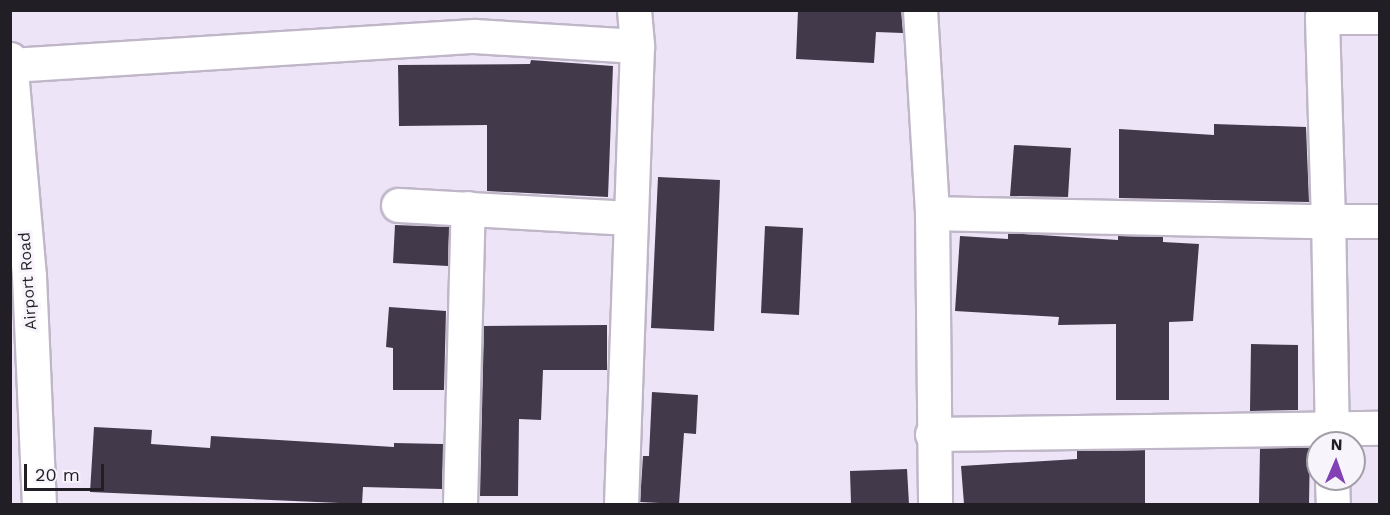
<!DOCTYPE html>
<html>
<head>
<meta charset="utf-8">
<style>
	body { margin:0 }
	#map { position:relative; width:1390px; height:515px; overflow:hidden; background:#eee4f8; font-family:"Work Sans",sans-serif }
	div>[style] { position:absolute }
	.building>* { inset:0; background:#423a4a }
	.roads { filter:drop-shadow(2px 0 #bfb6c8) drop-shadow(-2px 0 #bfb6c8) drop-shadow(0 2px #bfb6c8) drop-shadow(0 -2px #bfb6c8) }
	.minor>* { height:33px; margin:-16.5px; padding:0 16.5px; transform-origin:16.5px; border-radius:16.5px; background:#fff }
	span { translate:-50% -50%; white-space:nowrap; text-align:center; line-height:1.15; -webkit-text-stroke:6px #f8f4fc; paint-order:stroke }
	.street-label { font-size:16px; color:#221e25 }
	.frame { position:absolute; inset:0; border:12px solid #221e25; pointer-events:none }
	.north { position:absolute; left:1306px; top:431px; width:60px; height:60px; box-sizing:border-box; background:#f8f4fc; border:2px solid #a29ea6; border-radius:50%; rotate:2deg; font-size:16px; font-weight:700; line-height:24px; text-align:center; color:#221e25 }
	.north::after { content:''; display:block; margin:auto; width:21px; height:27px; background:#8241b5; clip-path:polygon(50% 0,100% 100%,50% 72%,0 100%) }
	.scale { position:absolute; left:24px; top:464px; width:80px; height:27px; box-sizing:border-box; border:3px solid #221e25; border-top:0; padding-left:8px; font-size:18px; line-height:21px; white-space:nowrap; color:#221e25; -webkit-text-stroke:4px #f8f4fc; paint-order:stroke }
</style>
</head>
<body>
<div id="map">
	<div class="building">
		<i style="clip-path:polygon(798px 10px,901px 10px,903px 33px,876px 32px,874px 63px,796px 59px)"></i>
		<i style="clip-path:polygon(531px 60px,613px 66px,608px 197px,487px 191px,487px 125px,399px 126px,398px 65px,530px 64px)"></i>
		<i style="clip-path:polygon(1214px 124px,1306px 127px,1309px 202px,1119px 198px,1119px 129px,1214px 135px)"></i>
		<i style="clip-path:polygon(1014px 145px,1071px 148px,1068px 197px,1010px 196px)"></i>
		<i style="clip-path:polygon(658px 177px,720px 180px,714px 331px,651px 328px)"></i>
		<i style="clip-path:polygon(395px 225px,449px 227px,448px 266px,393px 263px)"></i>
		<i style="clip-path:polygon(765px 226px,803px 228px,799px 315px,761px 313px)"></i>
		<i style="clip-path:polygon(1008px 233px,1118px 240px,1118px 236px,1163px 236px,1163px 242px,1199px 244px,1193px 321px,1169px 322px,1169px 400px,1116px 400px,1116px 324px,1058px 325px,1059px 317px,955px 311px,960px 236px,1008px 239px)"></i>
		<i style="clip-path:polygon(389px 307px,446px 311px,444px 390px,393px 390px,393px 348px,386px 347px)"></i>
		<i style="clip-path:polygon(607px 325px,607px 370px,543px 370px,541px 420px,519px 419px,518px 496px,480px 496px,484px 326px)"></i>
		<i style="clip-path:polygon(1251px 344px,1298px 345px,1298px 410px,1250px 411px)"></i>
		<i style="clip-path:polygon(652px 392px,698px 395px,696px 434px,684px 433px,679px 504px,640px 502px,643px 456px,649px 456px)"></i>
		<i style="clip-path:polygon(94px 427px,152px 430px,151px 444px,210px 448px,211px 436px,394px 447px,394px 443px,443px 444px,442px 489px,363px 487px,362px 504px,90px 492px)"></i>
		<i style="clip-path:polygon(1260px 448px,1310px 448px,1309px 504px,1259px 504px)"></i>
		<i style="clip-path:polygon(1145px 450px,1145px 504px,964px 504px,961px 466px,1077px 459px,1077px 451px)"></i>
		<i style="clip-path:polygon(907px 469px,909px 504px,851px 504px,850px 471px)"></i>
	</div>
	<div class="roads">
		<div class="minor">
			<i style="left:634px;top:10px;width:36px;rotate:85deg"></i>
			<i style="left:920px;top:10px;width:203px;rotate:86.6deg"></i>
			<i style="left:932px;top:213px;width:291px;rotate:89.4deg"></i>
			<i style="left:10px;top:59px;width:218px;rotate:85deg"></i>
			<i style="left:29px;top:276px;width:228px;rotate:87.5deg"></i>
			<i style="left:11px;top:65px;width:464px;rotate:-3.6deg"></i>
			<i style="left:474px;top:36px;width:163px;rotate:3.5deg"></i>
			<i style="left:637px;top:46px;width:458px;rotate:92deg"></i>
			<i style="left:398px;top:205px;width:233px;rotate:3.2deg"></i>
			<i style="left:932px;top:213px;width:396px;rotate:1.2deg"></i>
			<i style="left:1328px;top:221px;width:204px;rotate:-91.7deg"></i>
			<i style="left:1322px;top:17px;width:58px"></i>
			<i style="left:932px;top:434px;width:448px;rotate:-0.8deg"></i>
			<i style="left:1332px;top:443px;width:222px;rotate:-91deg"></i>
			<i style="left:1328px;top:221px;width:52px"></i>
			<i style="left:1332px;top:479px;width:25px;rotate:88deg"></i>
			<i style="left:460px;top:504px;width:296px;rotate:-88.5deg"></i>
		</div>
	</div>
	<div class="street-label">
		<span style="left:28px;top:281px;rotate:-94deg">Airport Road</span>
	</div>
	<div class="frame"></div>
	<div class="north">N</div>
	<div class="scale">20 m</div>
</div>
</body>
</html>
